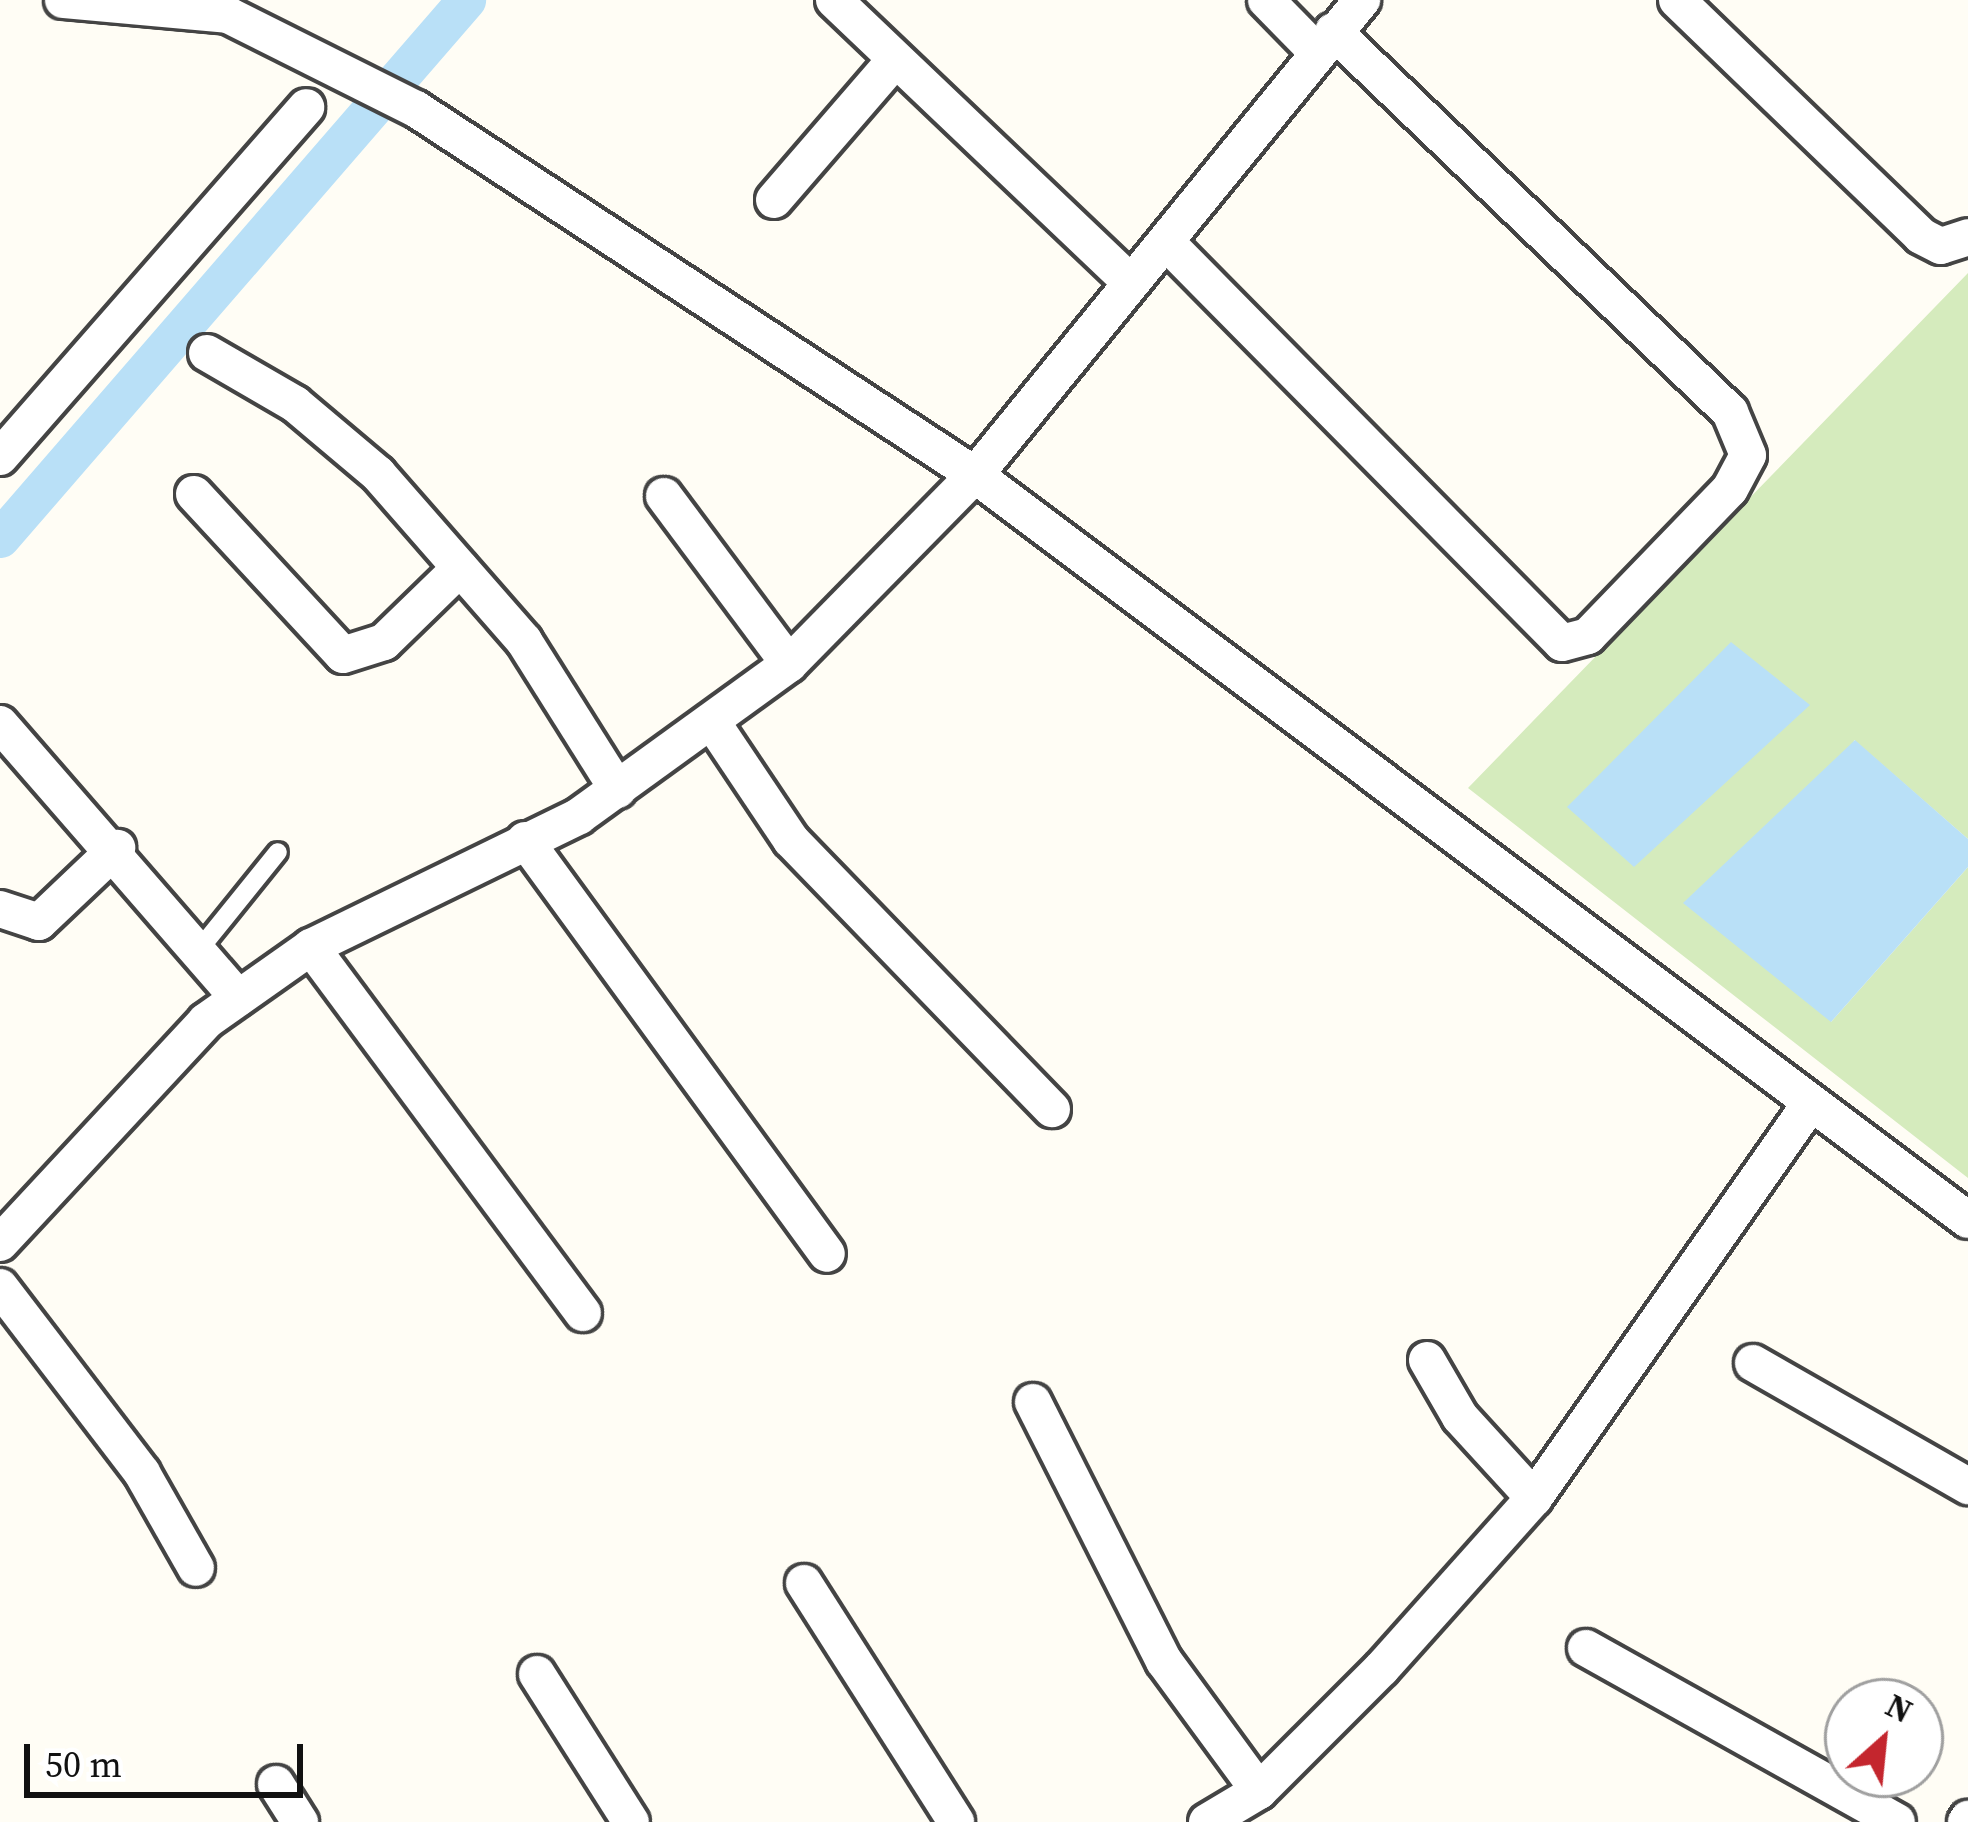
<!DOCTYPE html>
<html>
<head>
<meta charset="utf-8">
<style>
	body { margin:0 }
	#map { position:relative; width:1968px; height:1822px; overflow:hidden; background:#fffdf5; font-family:"Source Serif 4",serif }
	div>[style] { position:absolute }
	.green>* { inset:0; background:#d5ebbd }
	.water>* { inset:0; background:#b9e0f7 }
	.canal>* { height:39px; margin:-19.5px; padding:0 19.5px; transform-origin:19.5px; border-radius:19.5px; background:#b9e0f7 }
	.roads { filter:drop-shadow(3px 0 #444) drop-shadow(-3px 0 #444) drop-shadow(0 3px #444) drop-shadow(0 -3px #444) }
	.lane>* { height:18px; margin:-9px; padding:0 9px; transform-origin:9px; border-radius:9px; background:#fff }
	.street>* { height:36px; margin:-18px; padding:0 18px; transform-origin:18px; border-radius:18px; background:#fff }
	span { translate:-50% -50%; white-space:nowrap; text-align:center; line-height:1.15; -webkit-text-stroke:12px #fff; paint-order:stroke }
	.north { position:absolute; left:1824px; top:1678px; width:120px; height:120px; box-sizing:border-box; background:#fff; border:3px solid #a0a0a0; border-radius:50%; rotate:27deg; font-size:33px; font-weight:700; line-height:48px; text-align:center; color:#111 }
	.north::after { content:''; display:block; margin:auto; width:42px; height:54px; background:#c4262e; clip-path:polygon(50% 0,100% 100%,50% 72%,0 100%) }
	.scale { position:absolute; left:24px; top:1744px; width:279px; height:54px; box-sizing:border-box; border:6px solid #111; border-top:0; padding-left:15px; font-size:36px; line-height:42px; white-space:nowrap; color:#111; -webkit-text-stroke:9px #fff; paint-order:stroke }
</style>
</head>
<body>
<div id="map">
	<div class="green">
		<i style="clip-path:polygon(1968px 273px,1968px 839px,1854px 740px,1831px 1022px,1968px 867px,1968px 1178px,1468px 788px)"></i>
	</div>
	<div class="water">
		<i style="clip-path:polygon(1731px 642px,1810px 705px,1634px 867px,1567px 807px)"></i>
		<i style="clip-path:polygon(1855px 740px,1968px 839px,1968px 867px,1831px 1022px,1683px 903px)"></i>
	</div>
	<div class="canal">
		<i style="left:0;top:538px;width:712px;rotate:-49.1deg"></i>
	</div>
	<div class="roads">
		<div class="lane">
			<i style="left:198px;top:951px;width:127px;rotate:-51.1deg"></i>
		</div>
		<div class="street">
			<i style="left:63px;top:0;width:166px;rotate:5.2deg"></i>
			<i style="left:228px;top:15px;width:210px;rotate:26.6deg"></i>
			<i style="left:416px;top:109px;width:668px;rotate:33.21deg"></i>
			<i style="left:975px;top:475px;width:1241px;rotate:36.88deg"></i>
			<i style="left:834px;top:0;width:410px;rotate:43.6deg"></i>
			<i style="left:1266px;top:0;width:70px;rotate:45.6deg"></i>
			<i style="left:1677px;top:0;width:339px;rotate:44deg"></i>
			<i style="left:1921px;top:236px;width:22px;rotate:27deg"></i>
			<i style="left:1941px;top:246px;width:28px;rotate:-18deg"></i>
			<i style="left:774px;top:200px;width:185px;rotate:-49.2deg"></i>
			<i style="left:1167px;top:243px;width:562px;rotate:45.36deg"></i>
			<i style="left:1562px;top:643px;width:27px;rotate:-15deg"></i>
			<i style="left:1588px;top:636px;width:204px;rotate:-46deg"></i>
			<i style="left:1730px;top:489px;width:38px;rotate:-62deg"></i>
			<i style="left:1748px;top:455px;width:47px;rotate:-112.7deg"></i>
			<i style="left:1730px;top:412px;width:550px;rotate:-136.18deg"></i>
			<i style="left:207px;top:353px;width:102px;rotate:30.1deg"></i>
			<i style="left:295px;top:404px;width:109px;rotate:40.1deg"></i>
			<i style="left:378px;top:474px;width:222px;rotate:48.8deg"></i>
			<i style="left:524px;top:641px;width:176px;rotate:57.8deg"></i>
			<i style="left:0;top:457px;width:465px;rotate:-48.8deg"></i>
			<i style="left:194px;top:494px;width:219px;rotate:47.2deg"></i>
			<i style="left:343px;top:655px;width:43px;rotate:-17.6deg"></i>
			<i style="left:384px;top:642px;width:106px;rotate:-44.2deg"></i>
			<i style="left:664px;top:496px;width:209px;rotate:53.3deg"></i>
			<i style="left:0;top:724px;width:363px;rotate:49deg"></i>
			<i style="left:714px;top:725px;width:138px;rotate:56.2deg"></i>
			<i style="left:791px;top:840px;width:375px;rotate:45.9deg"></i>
			<i style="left:525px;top:840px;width:512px;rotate:53.89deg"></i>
			<i style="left:0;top:909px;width:41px;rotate:18.4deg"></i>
			<i style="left:39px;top:922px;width:108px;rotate:-43.5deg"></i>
			<i style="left:311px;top:947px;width:456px;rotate:53.4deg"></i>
			<i style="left:0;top:1243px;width:303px;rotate:-47.1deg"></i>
			<i style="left:206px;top:1021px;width:128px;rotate:-35.2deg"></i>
			<i style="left:311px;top:947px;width:298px;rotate:-26deg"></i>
			<i style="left:579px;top:816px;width:259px;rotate:-35.9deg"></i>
			<i style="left:789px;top:664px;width:265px;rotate:-45.5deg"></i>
			<i style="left:975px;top:475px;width:613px;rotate:-50.83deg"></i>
			<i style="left:0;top:1287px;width:234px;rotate:52.6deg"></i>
			<i style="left:142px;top:1473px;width:109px;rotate:60.4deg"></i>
			<i style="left:1427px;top:1360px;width:66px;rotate:59.9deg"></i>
			<i style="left:1460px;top:1417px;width:110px;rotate:47.6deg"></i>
			<i style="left:1753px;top:1363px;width:248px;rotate:29.8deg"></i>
			<i style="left:1033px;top:1402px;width:290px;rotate:63.2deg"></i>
			<i style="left:1164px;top:1661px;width:161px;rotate:53.8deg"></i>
			<i style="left:804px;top:1583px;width:283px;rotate:57.5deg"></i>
			<i style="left:1586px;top:1648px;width:356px;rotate:29.2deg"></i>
			<i style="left:537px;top:1674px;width:175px;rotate:57.6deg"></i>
			<i style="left:276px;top:1784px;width:45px;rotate:57.7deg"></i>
			<i style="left:1207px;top:1822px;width:61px;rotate:-30.8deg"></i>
			<i style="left:1259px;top:1791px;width:174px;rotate:-45deg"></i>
			<i style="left:1382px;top:1668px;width:228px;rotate:-48.2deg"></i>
			<i style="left:1534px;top:1498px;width:482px;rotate:-55deg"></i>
			<i style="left:1966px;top:1822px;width:4px;rotate:-56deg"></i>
		</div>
	</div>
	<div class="north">N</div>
	<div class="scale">50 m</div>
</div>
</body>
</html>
